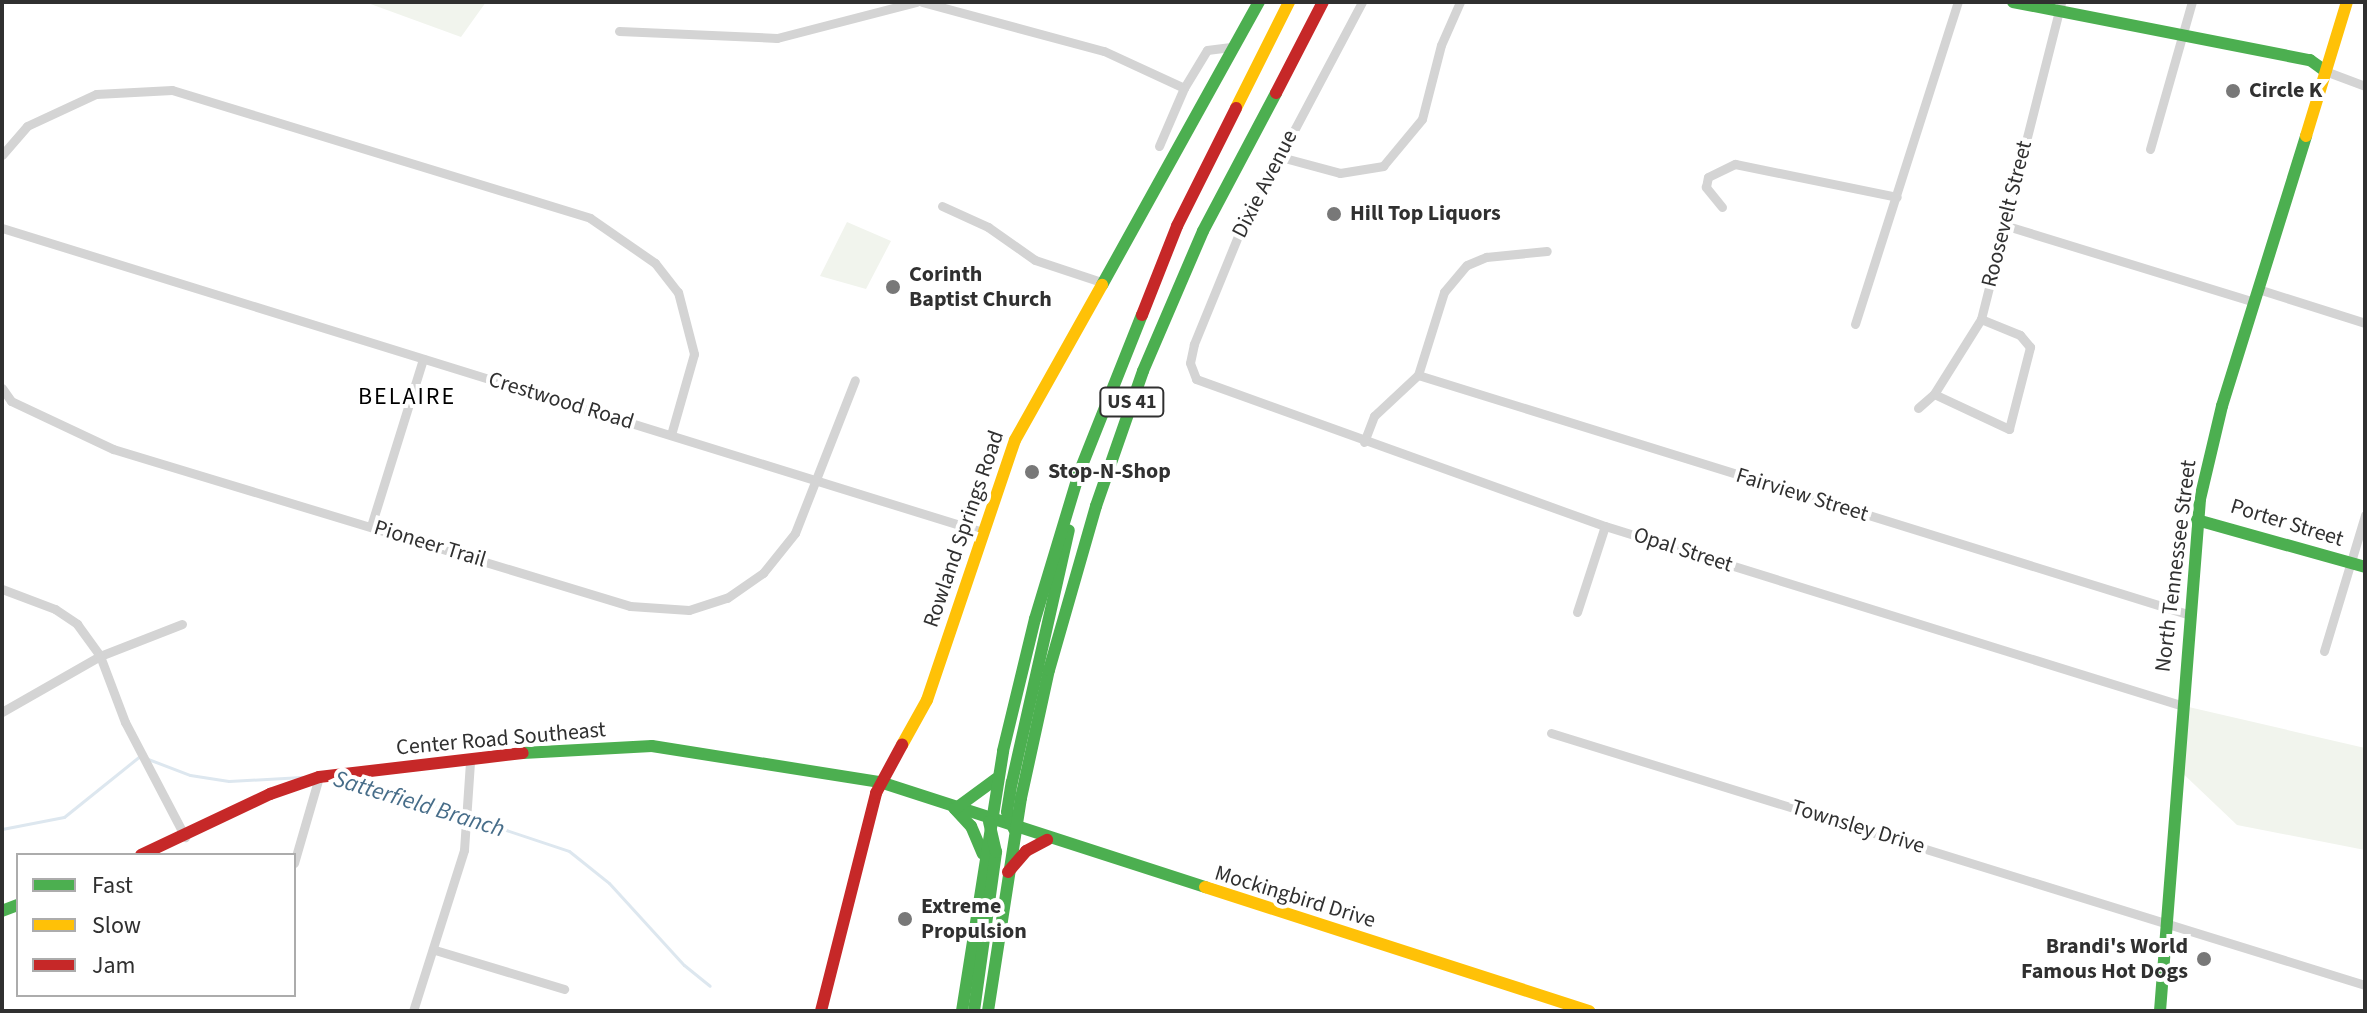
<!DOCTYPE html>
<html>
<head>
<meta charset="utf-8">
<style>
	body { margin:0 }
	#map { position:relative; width:2367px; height:1013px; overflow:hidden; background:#fff; font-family:"Source Sans 3",sans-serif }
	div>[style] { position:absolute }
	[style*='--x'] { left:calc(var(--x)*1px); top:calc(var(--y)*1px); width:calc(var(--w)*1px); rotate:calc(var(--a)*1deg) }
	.green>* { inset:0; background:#f1f4ed }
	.stream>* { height:3px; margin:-1.5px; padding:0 1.5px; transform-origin:1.5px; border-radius:1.5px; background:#dde7ef }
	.street>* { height:9px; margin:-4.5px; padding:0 4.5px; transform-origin:4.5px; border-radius:4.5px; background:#d4d4d4 }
	.fast>* { height:12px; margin:-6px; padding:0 6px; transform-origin:6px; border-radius:6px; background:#4caf50 }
	.slow>* { height:12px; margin:-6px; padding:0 6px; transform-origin:6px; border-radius:6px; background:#ffc107 }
	.jam>* { height:12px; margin:-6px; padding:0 6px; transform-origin:6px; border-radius:6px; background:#c62828 }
	.dots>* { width:22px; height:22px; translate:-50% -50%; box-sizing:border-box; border:4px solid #fff; border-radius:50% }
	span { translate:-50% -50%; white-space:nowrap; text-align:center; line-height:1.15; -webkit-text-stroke:8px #fff; paint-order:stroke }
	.shield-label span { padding:2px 6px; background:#fff; border:2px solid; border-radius:6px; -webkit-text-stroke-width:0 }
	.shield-label { font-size:20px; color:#303030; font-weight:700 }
	.poi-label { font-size:22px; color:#303030; font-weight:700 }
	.left { translate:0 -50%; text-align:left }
	.right { translate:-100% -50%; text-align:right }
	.street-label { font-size:22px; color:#303030 }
	.neighbourhood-label { font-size:24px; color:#000; letter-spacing:2px }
	.water-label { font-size:24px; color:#476d89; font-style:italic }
	.frame { position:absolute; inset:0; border:4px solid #303030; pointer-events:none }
	.legend { position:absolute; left:16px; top:853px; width:280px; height:144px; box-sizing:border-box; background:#fff; border:2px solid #acacac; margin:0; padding:10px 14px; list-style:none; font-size:24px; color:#303030 }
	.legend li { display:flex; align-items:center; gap:16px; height:40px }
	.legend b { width:40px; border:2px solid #acacac }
</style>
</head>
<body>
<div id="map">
	<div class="green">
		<div style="clip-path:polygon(365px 2px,486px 2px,461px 37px)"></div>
		<div style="clip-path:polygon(847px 222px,891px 241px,866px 289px,820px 276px)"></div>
		<div style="clip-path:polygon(2180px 705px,2365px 748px,2365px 850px,2237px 825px,2176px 767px)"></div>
	</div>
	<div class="stream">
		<div style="--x:348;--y:778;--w:121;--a:17.8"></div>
		<div style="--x:470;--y:818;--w:104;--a:18.4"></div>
		<div style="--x:569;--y:851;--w:51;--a:38.7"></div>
		<div style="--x:609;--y:883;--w:111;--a:47.6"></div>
		<div style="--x:684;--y:965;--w:33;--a:39"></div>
		<div style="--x:2;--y:829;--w:63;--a:-11"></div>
		<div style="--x:64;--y:817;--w:97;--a:-38.8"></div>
		<div style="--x:140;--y:756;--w:53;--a:20.8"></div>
		<div style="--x:190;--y:775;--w:39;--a:9"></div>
		<div style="--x:229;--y:781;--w:73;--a:-3.1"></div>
	</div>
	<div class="street">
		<div style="--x:922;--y:2;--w:188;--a:15.1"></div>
		<div style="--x:1104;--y:51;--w:88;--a:24.8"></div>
		<div style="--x:1184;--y:88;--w:44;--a:-58.8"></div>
		<div style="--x:1207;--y:50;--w:26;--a:-7"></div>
		<div style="--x:1362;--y:2;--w:265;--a:117.9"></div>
		<div style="--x:1238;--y:236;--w:117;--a:112.2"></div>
		<div style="--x:1194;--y:344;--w:19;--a:102"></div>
		<div style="--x:1190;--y:363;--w:17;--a:69"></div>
		<div style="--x:1196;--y:379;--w:435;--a:19.8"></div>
		<div style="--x:1605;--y:526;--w:602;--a:17.29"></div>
		<div style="--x:619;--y:31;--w:158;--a:2.5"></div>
		<div style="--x:777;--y:38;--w:144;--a:-14.5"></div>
		<div style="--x:2325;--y:71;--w:43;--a:20.6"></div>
		<div style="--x:1159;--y:146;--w:63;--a:-66.7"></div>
		<div style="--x:2150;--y:149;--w:153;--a:-74.1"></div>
		<div style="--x:2;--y:155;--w:38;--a:-49"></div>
		<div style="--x:27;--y:126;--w:76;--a:-24.9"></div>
		<div style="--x:96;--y:94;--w:76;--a:-3"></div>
		<div style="--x:172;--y:90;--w:437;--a:17"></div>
		<div style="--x:590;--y:218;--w:79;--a:34.7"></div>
		<div style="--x:655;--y:263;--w:37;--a:52"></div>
		<div style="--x:678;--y:292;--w:64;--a:75.5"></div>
		<div style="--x:694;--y:354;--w:84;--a:105.9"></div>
		<div style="--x:1277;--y:156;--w:65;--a:15.1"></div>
		<div style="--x:1340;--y:173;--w:44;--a:-9.2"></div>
		<div style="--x:1383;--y:166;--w:61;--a:-50.3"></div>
		<div style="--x:1422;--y:119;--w:76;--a:-75.6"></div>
		<div style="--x:1441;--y:45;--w:47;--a:-66.2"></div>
		<div style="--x:942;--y:206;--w:51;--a:24.5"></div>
		<div style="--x:988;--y:227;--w:57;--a:35.1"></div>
		<div style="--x:1035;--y:260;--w:73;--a:18.4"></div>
		<div style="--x:1722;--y:207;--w:26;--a:-129"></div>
		<div style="--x:1706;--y:187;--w:10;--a:-79"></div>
		<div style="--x:1708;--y:177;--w:30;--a:-26"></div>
		<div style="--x:1735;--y:164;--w:165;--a:11.5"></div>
		<div style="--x:2004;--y:225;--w:262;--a:17.1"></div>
		<div style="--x:2;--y:228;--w:1026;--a:17.23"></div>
		<div style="--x:2258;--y:289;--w:112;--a:17.6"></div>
		<div style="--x:1855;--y:324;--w:338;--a:-72.3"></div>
		<div style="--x:1418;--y:375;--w:805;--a:17.26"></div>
		<div style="--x:2;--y:388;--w:16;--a:55"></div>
		<div style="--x:11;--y:401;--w:113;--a:25.2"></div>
		<div style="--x:113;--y:449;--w:540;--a:16.89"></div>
		<div style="--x:630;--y:606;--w:59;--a:3.9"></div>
		<div style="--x:689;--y:610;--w:40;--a:-18"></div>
		<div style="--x:727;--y:598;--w:44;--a:-34.8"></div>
		<div style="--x:763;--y:573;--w:51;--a:-51.3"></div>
		<div style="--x:795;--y:533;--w:164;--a:-68.6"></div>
		<div style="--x:1934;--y:394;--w:83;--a:25"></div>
		<div style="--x:2009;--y:429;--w:85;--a:-75.6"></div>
		<div style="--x:2030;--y:347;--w:16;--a:-130"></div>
		<div style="--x:2020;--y:335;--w:42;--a:-157.7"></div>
		<div style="--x:1918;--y:408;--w:21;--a:-41"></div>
		<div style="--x:1934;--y:394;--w:89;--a:-57.9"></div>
		<div style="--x:1981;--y:319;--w:327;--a:-75.8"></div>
		<div style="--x:1364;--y:442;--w:28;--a:-69"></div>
		<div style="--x:1374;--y:416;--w:60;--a:-43"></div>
		<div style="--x:1418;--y:375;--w:87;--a:-72.6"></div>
		<div style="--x:1444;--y:292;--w:35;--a:-50"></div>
		<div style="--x:1467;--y:265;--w:21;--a:-23"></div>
		<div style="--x:1486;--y:257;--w:61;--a:-5.6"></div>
		<div style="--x:371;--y:526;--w:175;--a:-72.7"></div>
		<div style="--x:2;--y:589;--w:57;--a:20.7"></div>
		<div style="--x:55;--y:609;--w:27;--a:34"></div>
		<div style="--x:77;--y:624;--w:39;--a:54"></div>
		<div style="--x:100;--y:656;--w:113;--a:150.3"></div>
		<div style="--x:1577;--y:612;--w:90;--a:-72"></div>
		<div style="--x:182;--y:624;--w:88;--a:158.7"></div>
		<div style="--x:100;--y:656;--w:71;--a:69.3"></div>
		<div style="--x:125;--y:722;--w:130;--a:62.4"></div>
		<div style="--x:2324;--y:651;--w:142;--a:-73.2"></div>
		<div style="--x:1551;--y:733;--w:852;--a:17.2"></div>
		<div style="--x:294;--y:863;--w:90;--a:-73.8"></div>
		<div style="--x:435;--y:950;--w:135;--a:16.8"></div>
		<div style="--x:413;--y:1011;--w:169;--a:-72.4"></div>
		<div style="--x:464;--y:850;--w:89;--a:-86.1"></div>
	</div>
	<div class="fast">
		<div style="--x:2013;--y:2;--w:303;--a:11.1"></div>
		<div style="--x:2310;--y:60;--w:19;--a:36"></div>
		<div style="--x:1102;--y:285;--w:324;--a:-61"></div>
		<div style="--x:2197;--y:520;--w:174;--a:15.6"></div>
		<div style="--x:523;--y:753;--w:129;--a:-3.1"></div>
		<div style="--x:652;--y:746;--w:231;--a:9"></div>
		<div style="--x:880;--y:782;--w:342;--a:17.9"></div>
		<div style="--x:954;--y:808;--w:25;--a:47"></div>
		<div style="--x:971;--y:826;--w:30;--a:67"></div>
		<div style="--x:955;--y:809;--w:51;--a:-36.2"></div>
		<div style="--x:1014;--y:829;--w:18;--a:-112"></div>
		<div style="--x:1007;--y:812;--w:30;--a:-81"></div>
		<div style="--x:1012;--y:782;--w:258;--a:-77.3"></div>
		<div style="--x:2;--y:911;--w:17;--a:-21"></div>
		<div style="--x:962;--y:1011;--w:263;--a:-81"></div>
		<div style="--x:1003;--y:751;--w:136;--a:-76.4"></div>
		<div style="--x:1035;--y:619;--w:152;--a:-73.2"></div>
		<div style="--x:1079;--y:473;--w:170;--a:-68.3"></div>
		<div style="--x:974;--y:1011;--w:161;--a:-82.1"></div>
		<div style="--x:996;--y:852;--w:31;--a:-103"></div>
		<div style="--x:988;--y:1011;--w:216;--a:-81.2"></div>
		<div style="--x:1021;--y:798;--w:131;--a:-77.7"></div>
		<div style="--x:1049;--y:670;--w:171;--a:-74"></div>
		<div style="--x:1096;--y:506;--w:143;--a:-70.8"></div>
		<div style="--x:1143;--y:371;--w:152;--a:-66.8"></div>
		<div style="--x:1203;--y:231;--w:156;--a:-62.1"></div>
		<div style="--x:2160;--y:1011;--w:514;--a:-85.53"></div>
		<div style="--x:2200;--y:499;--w:96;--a:-76.7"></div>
		<div style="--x:2222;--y:406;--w:283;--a:-72.7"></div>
	</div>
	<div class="slow">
		<div style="--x:1236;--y:108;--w:119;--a:-63.4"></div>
		<div style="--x:2306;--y:136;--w:140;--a:-73"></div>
		<div style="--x:902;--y:745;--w:51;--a:-60.9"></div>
		<div style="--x:927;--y:700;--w:274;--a:-71.3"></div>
		<div style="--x:1015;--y:440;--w:178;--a:-60.7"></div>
		<div style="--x:1205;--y:887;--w:404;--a:17.9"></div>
	</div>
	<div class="jam">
		<div style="--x:1276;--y:93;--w:102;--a:-62.7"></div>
		<div style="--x:1142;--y:315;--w:96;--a:-68.5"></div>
		<div style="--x:1177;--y:226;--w:132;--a:-63.4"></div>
		<div style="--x:141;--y:855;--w:143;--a:-25.3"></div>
		<div style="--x:270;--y:794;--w:52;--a:-19.1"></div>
		<div style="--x:319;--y:777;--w:205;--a:-6.7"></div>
		<div style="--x:1008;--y:872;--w:28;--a:-49"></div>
		<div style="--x:1026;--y:851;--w:24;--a:-28"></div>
		<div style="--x:821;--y:1011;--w:225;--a:-75.8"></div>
		<div style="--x:876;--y:793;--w:55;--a:-61.6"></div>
	</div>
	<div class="dots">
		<div style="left:2233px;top:91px;background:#787878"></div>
		<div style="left:1334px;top:214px;background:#787878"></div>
		<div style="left:893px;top:287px;background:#787878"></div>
		<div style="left:1032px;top:472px;background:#787878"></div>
		<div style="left:905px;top:919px;background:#787878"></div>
		<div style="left:2204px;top:959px;background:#787878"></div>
	</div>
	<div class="shield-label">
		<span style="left:1132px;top:402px">US 41</span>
	</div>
	<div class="poi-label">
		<span class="left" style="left:2249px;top:91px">Circle K</span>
		<span class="left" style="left:1350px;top:214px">Hill Top Liquors</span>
		<span class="left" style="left:909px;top:287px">Corinth<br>Baptist Church</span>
		<span class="left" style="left:1048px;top:472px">Stop-N-Shop</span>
		<span class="left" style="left:921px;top:919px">Extreme<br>Propulsion</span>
		<span class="right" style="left:2188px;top:959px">Brandi's World<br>Famous Hot Dogs</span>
	</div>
	<div class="street-label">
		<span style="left:1265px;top:184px;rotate:-63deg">Dixie Avenue</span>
		<span style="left:2007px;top:214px;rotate:-76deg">Roosevelt Street</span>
		<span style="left:561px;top:401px;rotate:17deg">Crestwood Road</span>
		<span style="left:1802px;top:495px;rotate:17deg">Fairview Street</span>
		<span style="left:2287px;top:523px;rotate:17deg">Porter Street</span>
		<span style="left:964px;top:529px;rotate:-71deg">Rowland Springs Road</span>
		<span style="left:430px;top:544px;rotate:17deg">Pioneer Trail</span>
		<span style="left:1683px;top:550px;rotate:18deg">Opal Street</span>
		<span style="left:2176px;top:566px;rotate:-83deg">North Tennessee Street</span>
		<span style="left:501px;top:739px;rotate:-5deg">Center Road Southeast</span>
		<span style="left:1858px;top:827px;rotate:17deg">Townsley Drive</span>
		<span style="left:1295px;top:897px;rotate:17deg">Mockingbird Drive</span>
	</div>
	<div class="neighbourhood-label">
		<span style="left:407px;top:397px">BELAIRE</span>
	</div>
	<div class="water-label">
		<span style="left:419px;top:804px;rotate:17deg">Satterfield Branch</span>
	</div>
	<div class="frame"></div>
	<ul class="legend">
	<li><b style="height:10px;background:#4caf50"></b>Fast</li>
	<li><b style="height:10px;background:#ffc107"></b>Slow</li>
	<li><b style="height:10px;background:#c62828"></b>Jam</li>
	</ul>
</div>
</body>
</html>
